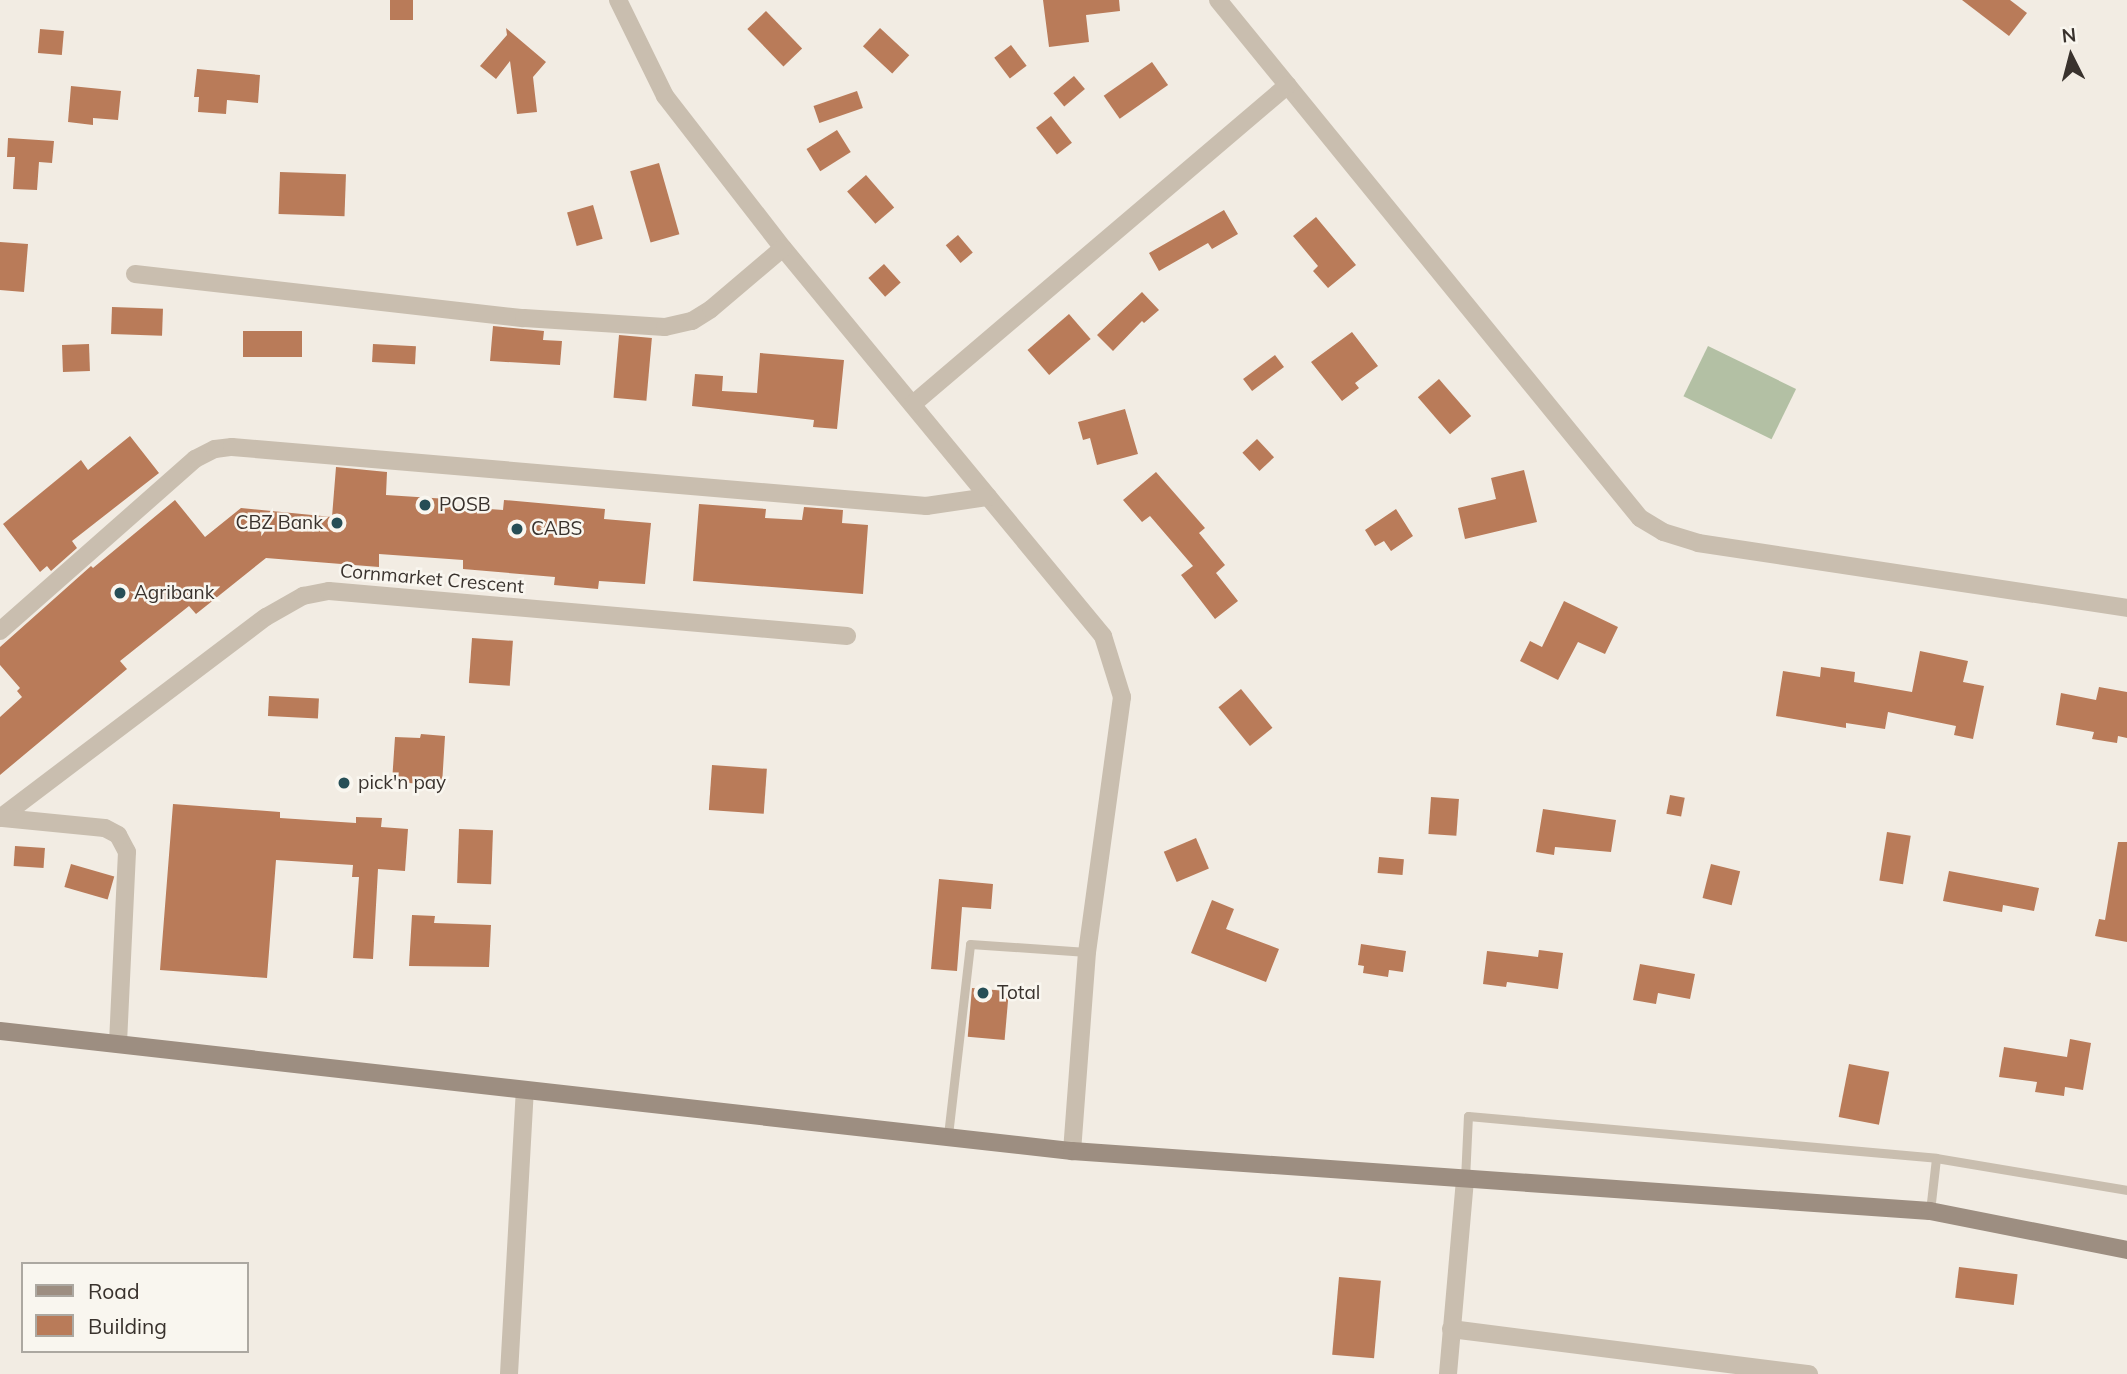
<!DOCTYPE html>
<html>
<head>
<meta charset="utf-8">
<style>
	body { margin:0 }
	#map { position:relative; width:2127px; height:1374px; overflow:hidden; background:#f2ece3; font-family:Mulish,sans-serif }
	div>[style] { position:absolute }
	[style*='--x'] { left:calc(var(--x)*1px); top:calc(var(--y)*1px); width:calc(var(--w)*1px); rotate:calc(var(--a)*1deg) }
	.green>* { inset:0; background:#b3c0a4; transform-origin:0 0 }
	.building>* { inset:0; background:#b97b59; transform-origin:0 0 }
	.lane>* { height:9px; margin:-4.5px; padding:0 4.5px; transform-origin:4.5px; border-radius:4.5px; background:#c9beaf }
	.street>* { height:18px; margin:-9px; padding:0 9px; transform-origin:9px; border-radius:9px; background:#c9beaf }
	.secondary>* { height:18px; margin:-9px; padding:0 9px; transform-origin:9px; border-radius:9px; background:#9d8e81 }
	.dots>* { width:19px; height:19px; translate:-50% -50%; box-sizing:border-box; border:4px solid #f9f6ef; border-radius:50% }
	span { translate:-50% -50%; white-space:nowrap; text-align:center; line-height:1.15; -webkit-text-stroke:5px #f9f6ef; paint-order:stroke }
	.poi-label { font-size:19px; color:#39322d }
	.left { translate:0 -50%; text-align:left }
	.right { translate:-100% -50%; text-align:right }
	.street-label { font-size:19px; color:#39322d }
	.legend { position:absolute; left:21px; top:1262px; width:228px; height:91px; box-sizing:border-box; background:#f9f6ef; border:2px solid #aca8a1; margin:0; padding:9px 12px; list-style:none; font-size:21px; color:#39322d }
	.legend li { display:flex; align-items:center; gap:14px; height:35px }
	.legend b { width:35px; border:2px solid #aca8a1 }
	.north { position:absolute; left:2036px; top:21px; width:70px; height:70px; -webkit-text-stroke:5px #f9f6ef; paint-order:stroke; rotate:354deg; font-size:19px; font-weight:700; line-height:28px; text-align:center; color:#39322d }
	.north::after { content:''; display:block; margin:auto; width:24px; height:32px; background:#39322d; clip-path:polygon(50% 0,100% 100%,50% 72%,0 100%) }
</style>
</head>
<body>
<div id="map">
	<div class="green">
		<div style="left:1708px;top:346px;width:98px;height:56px;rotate:26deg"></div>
	</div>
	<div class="building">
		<div style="left:390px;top:0;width:23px;height:20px"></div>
		<div style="clip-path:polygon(1043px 0,1119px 0,1120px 11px,1086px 15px,1089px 42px,1049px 47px)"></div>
		<div style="clip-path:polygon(1962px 0,2010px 0,2027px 13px,2009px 36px)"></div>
		<div style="left:766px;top:11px;width:52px;height:26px;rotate:46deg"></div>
		<div style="clip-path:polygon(506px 28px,546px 62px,533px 77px,537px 112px,517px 114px,510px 61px,496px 79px,480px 66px,507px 35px)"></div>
		<div style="left:880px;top:28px;width:40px;height:25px;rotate:43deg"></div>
		<div style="left:40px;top:29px;width:24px;height:24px;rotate:5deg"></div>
		<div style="left:1011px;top:45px;width:26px;height:21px;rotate:53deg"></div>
		<div style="left:1152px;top:62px;width:28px;height:59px;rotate:55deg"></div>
		<div style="clip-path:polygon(197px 69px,260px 75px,258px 103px,227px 100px,226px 114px,198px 112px,199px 97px,194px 97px)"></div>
		<div style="left:1074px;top:76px;width:17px;height:27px;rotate:50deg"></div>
		<div style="clip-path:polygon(71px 86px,121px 91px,118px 120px,93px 118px,93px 125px,68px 122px)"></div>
		<div style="left:857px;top:91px;width:18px;height:46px;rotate:71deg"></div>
		<div style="left:1051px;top:116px;width:34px;height:19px;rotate:52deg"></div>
		<div style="left:837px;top:130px;width:26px;height:36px;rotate:58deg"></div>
		<div style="clip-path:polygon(8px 138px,54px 141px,52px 163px,39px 162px,37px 190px,13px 189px,15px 157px,7px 157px)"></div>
		<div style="left:659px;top:163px;width:74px;height:30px;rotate:74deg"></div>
		<div style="left:280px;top:172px;width:66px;height:42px;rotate:2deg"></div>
		<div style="left:866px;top:175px;width:43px;height:25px;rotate:49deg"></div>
		<div style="left:593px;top:205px;width:35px;height:27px;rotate:74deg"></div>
		<div style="clip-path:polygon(1224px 210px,1238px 234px,1212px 249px,1208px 243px,1159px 271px,1149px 253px)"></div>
		<div style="clip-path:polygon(1316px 217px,1356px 265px,1328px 288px,1313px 271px,1318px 266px,1293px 236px)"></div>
		<div style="left:958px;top:235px;width:23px;height:16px;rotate:50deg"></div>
		<div style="clip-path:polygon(0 242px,28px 244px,24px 292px,0 290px)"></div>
		<div style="left:884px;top:264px;width:25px;height:21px;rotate:48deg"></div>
		<div style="clip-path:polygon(1142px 292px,1159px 310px,1144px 323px,1142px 321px,1113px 351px,1097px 335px)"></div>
		<div style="left:112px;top:307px;width:51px;height:27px;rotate:2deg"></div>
		<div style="left:1069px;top:314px;width:33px;height:55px;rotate:49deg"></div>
		<div style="clip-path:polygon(493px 326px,544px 331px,543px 340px,562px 341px,560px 365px,490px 361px)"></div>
		<div style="left:302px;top:331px;width:26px;height:59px;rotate:90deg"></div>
		<div style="clip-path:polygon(1352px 332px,1378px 366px,1355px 383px,1359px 388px,1342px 401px,1311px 362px)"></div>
		<div style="left:619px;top:335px;width:33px;height:63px;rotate:5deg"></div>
		<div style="left:89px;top:344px;width:27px;height:27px;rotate:88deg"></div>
		<div style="left:373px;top:344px;width:43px;height:18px;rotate:3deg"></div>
		<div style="clip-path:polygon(760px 353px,844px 360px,837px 429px,813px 427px,814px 420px,692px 406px,695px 374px,723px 376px,722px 391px,757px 393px)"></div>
		<div style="left:1275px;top:355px;width:15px;height:40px;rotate:53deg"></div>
		<div style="left:1439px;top:379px;width:49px;height:28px;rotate:49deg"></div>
		<div style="clip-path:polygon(1125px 409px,1138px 454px,1097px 465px,1090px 438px,1083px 440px,1078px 422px)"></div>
		<div style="clip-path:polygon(130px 436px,159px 473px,72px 541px,77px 548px,51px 571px,47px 566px,40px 572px,3px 524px,81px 460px,88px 470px)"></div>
		<div style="left:1257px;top:439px;width:25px;height:20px;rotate:47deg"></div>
		<div style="clip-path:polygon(336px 467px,387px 472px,386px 495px,448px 499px,447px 506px,503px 510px,504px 500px,605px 509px,604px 519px,651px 523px,645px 584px,599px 581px,598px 589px,554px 585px,555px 577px,463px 569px,463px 560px,379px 554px,379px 567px,266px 558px,196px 614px,189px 606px,120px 661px,127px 669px,0 775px,0 717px,22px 697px,17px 691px,20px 688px,0 665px,0 647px,91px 566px,93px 568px,175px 500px,205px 537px,241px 508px,332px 517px)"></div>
		<div style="clip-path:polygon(1524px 470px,1537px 522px,1465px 539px,1458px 508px,1496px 499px,1491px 478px)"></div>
		<div style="clip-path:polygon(1156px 472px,1205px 528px,1199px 533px,1225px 565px,1216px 573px,1238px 601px,1215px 619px,1181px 575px,1193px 566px,1150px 516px,1142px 522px,1123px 500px)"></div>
		<div style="clip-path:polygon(699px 504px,766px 509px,765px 518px,802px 520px,804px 507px,843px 510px,842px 523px,868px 525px,863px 594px,693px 581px)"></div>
		<div style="clip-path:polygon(1396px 509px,1413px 536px,1391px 551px,1384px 541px,1375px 546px,1365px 530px)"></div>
		<div style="clip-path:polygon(1564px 601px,1618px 627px,1605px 654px,1578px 642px,1558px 680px,1520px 661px,1530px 641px,1542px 647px)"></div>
		<div style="left:472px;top:638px;width:41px;height:45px;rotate:4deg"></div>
		<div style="clip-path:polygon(1920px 651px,1968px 661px,1963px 682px,1984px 686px,1973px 739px,1954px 735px,1956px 726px,1888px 712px,1885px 729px,1846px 723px,1846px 728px,1776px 716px,1783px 671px,1820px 677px,1821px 667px,1855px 672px,1854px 682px,1912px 692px)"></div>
		<div style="clip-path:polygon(2099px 687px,2127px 692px,2127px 738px,2118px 736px,2117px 743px,2092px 739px,2094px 732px,2056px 725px,2061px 693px,2096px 700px)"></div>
		<div style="left:1241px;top:689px;width:50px;height:29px;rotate:51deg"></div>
		<div style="left:269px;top:696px;width:50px;height:20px;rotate:3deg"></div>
		<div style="clip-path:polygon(421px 734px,445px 736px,442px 785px,392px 782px,395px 737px,420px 738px)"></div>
		<div style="left:712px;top:765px;width:55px;height:45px;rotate:4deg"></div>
		<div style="left:1670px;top:795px;width:15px;height:19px;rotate:11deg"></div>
		<div style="left:1431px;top:797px;width:28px;height:37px;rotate:4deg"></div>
		<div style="clip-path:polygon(173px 804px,280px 812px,280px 818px,356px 823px,356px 817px,382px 818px,381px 827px,408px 829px,405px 871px,378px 869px,373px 959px,353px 958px,359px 877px,352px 877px,353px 865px,276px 860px,267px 978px,160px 970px)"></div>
		<div style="clip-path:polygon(1543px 809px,1616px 820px,1611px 852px,1555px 847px,1554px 855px,1536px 852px)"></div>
		<div style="left:459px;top:829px;width:34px;height:54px;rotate:2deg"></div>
		<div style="left:1887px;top:832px;width:24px;height:49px;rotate:9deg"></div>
		<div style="left:1196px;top:838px;width:33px;height:35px;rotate:67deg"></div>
		<div style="clip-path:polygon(2118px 842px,2127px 842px,2127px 942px,2095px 936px,2099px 919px,2105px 920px)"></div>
		<div style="left:15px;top:846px;width:30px;height:20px;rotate:4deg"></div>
		<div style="left:1379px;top:857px;width:25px;height:16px;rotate:5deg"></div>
		<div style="left:71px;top:864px;width:45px;height:24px;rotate:16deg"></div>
		<div style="left:1711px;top:864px;width:30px;height:35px;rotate:14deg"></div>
		<div style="clip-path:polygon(1949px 871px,2039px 888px,2034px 911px,2003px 905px,2002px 912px,1943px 901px)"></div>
		<div style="clip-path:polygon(939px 879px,993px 884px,991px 909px,962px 907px,957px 971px,931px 969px)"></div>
		<div style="clip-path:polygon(1212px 900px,1234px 909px,1226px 929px,1279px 949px,1266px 982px,1191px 953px)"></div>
		<div style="clip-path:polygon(412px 915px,435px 916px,434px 923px,491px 925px,489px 967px,409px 966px)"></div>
		<div style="clip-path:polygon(1361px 944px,1406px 951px,1403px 972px,1389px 970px,1388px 977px,1363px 973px,1364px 966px,1358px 965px)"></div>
		<div style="clip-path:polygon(1539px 950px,1563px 953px,1558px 989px,1507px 982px,1506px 987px,1483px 984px,1487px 951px,1538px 957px)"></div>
		<div style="clip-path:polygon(1640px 964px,1695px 974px,1690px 999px,1658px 993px,1656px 1004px,1633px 1000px)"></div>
		<div style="left:972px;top:988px;width:37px;height:49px;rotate:5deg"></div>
		<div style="clip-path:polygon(2070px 1039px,2091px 1043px,2083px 1090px,2065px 1087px,2064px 1096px,2035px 1092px,2037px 1082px,1999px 1077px,2004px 1047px,2067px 1057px)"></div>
		<div style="left:1849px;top:1064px;width:41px;height:54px;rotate:11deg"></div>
		<div style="left:1959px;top:1267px;width:59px;height:31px;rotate:7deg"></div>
		<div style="left:1339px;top:1277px;width:42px;height:78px;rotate:5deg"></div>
	</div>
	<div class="lane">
		<div style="--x:948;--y:1135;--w:192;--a:-83.4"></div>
		<div style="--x:970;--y:944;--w:117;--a:3.9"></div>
		<div style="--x:1465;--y:1179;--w:63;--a:-87.3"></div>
		<div style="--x:1468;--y:1116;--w:470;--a:5.1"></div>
		<div style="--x:1930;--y:1211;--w:53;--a:-83.5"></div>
		<div style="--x:1936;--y:1158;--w:194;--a:9.5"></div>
	</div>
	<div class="street">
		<div style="--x:618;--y:0;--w:107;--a:63.9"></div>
		<div style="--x:665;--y:96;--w:192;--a:52.2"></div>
		<div style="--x:783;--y:248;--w:503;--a:50.49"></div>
		<div style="--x:1103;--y:636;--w:64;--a:72.7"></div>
		<div style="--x:1122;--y:697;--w:257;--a:97.8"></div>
		<div style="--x:1087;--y:952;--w:200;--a:94.3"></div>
		<div style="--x:1218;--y:0;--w:668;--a:50.83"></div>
		<div style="--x:1640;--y:518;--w:27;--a:31"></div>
		<div style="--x:1663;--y:532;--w:37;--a:17"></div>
		<div style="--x:1698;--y:543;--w:434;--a:8.6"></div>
		<div style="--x:135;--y:274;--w:391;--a:6.5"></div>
		<div style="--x:524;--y:318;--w:141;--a:3.7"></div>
		<div style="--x:665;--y:327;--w:28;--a:-13"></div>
		<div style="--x:692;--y:321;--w:22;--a:-32"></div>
		<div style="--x:711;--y:309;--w:94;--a:-40.3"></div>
		<div style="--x:913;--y:404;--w:492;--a:-40.4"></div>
		<div style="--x:0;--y:631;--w:260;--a:-41.4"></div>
		<div style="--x:195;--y:459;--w:22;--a:-27"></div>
		<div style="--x:215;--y:449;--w:17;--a:-7"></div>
		<div style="--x:232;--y:447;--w:697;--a:4.86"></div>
		<div style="--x:926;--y:506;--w:63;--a:-8.3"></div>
		<div style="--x:0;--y:818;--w:333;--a:-37.1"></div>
		<div style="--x:266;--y:617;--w:43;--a:-29.6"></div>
		<div style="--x:303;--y:596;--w:26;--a:-11"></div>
		<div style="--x:329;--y:591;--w:520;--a:4.96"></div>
		<div style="--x:3;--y:818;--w:102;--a:5.6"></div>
		<div style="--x:105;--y:828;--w:15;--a:28"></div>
		<div style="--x:118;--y:835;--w:19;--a:62"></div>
		<div style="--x:127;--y:852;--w:192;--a:92.7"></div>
		<div style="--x:1451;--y:1329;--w:361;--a:7.2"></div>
		<div style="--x:509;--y:1374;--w:284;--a:-86.8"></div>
		<div style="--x:1448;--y:1374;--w:196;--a:-85"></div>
	</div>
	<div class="secondary">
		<div style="--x:0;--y:1031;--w:1079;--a:6.39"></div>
		<div style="--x:1072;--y:1151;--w:860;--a:4"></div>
		<div style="--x:1930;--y:1211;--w:201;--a:11.2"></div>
	</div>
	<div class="dots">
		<div style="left:425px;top:505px;background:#264e56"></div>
		<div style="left:337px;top:523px;background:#264e56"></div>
		<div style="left:517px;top:529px;background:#264e56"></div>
		<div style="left:120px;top:593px;background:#264e56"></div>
		<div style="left:344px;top:783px;background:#264e56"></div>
		<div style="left:983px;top:993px;background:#264e56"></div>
	</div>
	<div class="poi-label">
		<span class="left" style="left:439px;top:505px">POSB</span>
		<span class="right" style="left:323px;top:523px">CBZ Bank</span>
		<span class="left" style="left:531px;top:529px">CABS</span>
		<span class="left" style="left:134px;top:593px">Agribank</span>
		<span class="left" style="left:358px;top:783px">pick'n pay</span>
		<span class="left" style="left:997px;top:993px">Total</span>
	</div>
	<div class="street-label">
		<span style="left:432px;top:579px;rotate:5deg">Cornmarket Crescent</span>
	</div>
	<ul class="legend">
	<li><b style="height:9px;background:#9d8e81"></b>Road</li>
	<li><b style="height:19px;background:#b97b59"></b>Building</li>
	</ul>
	<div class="north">N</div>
</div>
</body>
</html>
